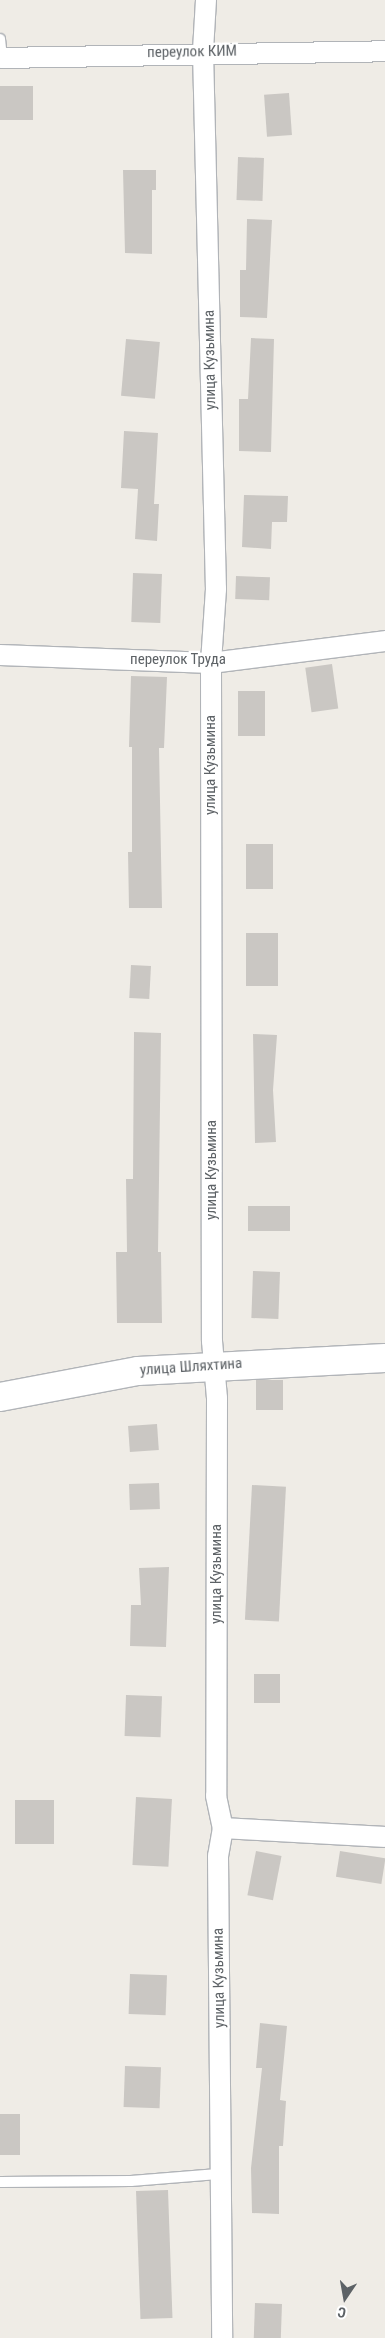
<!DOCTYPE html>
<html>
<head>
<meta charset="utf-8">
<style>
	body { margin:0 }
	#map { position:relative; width:385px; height:2338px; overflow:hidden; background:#efece6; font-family:"Roboto Condensed",sans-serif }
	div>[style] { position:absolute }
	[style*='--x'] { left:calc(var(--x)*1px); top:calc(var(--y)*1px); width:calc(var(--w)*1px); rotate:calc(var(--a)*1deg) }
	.building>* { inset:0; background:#cac7c3; transform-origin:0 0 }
	.roads { filter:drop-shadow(1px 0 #b1b4b8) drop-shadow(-1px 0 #b1b4b8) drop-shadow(0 1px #b1b4b8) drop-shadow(0 -1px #b1b4b8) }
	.service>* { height:10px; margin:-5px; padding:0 5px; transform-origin:5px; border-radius:5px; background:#fff }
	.minor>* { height:20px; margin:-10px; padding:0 10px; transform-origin:10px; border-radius:10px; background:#fff }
	.secondary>* { height:28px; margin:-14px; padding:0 14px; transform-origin:14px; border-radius:14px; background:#fff }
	span { translate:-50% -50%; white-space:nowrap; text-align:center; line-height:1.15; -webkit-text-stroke:4.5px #fff; paint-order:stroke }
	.street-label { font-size:15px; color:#5d6266 }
	.north { position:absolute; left:320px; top:2273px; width:50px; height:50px; -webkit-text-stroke:4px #fff; paint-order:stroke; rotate:192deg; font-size:14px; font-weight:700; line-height:20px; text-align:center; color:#5d6266 }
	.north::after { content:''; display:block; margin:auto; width:18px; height:22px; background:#5d6266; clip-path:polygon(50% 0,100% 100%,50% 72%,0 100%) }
</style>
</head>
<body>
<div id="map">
	<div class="building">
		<div style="left:0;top:86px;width:33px;height:34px"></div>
		<div style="left:289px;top:93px;width:42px;height:25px;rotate:86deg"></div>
		<div style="left:238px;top:157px;width:26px;height:43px;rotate:2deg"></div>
		<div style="clip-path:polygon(123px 170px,156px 170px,156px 190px,152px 190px,152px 254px,125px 253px)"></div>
		<div style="clip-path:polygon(247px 219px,272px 220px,267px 318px,240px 317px,240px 270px,246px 270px)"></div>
		<div style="clip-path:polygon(251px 338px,274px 339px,271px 452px,239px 451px,239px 399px,248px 399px)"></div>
		<div style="left:126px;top:339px;width:34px;height:57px;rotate:5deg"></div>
		<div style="clip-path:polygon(124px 431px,158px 433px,154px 504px,159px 504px,157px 541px,135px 539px,138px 489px,121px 488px)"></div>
		<div style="clip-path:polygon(244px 495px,288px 496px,287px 522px,272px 522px,271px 549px,242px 547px)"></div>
		<div style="left:133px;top:573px;width:29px;height:49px;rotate:2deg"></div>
		<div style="left:236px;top:576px;width:34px;height:23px;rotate:2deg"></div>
		<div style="left:332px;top:664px;width:45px;height:27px;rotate:82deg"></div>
		<div style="clip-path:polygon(131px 676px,167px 677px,164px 748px,159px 748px,162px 908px,129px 908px,128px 852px,132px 852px,132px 747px,129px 747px)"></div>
		<div style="left:238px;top:691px;width:27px;height:45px"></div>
		<div style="left:246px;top:844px;width:27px;height:45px"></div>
		<div style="left:246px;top:933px;width:32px;height:53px"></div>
		<div style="left:131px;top:965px;width:20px;height:33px;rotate:3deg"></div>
		<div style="clip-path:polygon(134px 1032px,161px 1033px,158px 1252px,161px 1252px,162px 1323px,117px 1323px,116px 1252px,127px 1252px,126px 1179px,133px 1179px)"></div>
		<div style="clip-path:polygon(253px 1034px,277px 1035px,273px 1090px,276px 1142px,255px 1143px)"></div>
		<div style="left:290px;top:1206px;width:25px;height:42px;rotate:90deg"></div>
		<div style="left:253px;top:1271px;width:27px;height:47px;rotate:2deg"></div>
		<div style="left:256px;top:1380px;width:27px;height:30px"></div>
		<div style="left:157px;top:1424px;width:26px;height:29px;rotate:86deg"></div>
		<div style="left:159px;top:1483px;width:26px;height:30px;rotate:88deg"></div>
		<div style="left:252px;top:1485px;width:34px;height:135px;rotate:3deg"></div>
		<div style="clip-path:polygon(169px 1567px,166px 1647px,130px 1646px,131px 1605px,141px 1605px,139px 1568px)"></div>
		<div style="left:254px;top:1674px;width:26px;height:29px"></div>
		<div style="left:126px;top:1695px;width:36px;height:41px;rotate:2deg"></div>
		<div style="left:136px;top:1797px;width:36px;height:68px;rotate:3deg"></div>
		<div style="left:15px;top:1800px;width:39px;height:44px"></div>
		<div style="left:256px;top:1851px;width:26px;height:45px;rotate:11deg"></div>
		<div style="left:340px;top:1851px;width:46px;height:26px;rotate:9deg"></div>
		<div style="left:130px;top:1974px;width:37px;height:40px;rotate:2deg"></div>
		<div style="clip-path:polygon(260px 2023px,287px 2026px,280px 2100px,286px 2101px,283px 2146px,279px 2146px,279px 2214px,252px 2213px,251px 2168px,262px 2068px,256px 2068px)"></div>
		<div style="left:125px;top:2066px;width:36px;height:41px;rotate:2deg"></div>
		<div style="left:0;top:2114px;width:20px;height:41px"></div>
		<div style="left:168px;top:2190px;width:128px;height:32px;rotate:88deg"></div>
		<div style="left:255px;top:2303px;width:27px;height:35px;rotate:2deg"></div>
	</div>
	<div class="roads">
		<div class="service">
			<div style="--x:0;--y:39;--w:19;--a:84"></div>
			<div style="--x:0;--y:2182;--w:131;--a:-0.4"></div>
			<div style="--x:131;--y:2181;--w:87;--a:-4.6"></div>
		</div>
		<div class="minor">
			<div style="--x:206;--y:0;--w:51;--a:93.4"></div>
			<div style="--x:203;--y:51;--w:538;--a:88.62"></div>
			<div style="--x:216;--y:589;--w:74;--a:93.9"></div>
			<div style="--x:211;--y:663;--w:678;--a:89.92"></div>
			<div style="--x:212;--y:1341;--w:57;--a:85"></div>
			<div style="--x:217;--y:1398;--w:398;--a:90.1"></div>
			<div style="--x:216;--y:1796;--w:33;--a:78"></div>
			<div style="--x:223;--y:1828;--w:28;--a:100"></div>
			<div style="--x:218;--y:1856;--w:482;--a:89.5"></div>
			<div style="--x:0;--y:58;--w:385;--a:-1"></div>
			<div style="--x:0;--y:655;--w:211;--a:2.2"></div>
			<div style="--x:211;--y:663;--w:175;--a:-7.2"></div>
			<div style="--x:223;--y:1828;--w:162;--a:3.2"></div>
		</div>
		<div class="secondary">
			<div style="--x:0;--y:1397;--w:140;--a:-10.7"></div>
			<div style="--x:138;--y:1371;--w:247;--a:-3"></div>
		</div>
	</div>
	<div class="street-label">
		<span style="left:192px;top:52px;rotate:-1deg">переулок КИМ</span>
		<span style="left:210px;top:360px;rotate:-91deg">улица Кузьмина</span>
		<span style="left:178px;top:660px">переулок Труда</span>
		<span style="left:211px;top:765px;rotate:-90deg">улица Кузьмина</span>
		<span style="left:212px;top:1170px;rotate:-90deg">улица Кузьмина</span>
		<span style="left:191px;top:1367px;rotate:-4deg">улица Шляхтина</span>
		<span style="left:217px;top:1574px;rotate:-90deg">улица Кузьмина</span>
		<span style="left:219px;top:1978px;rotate:-91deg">улица Кузьмина</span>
	</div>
	<div class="north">С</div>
</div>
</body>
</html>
